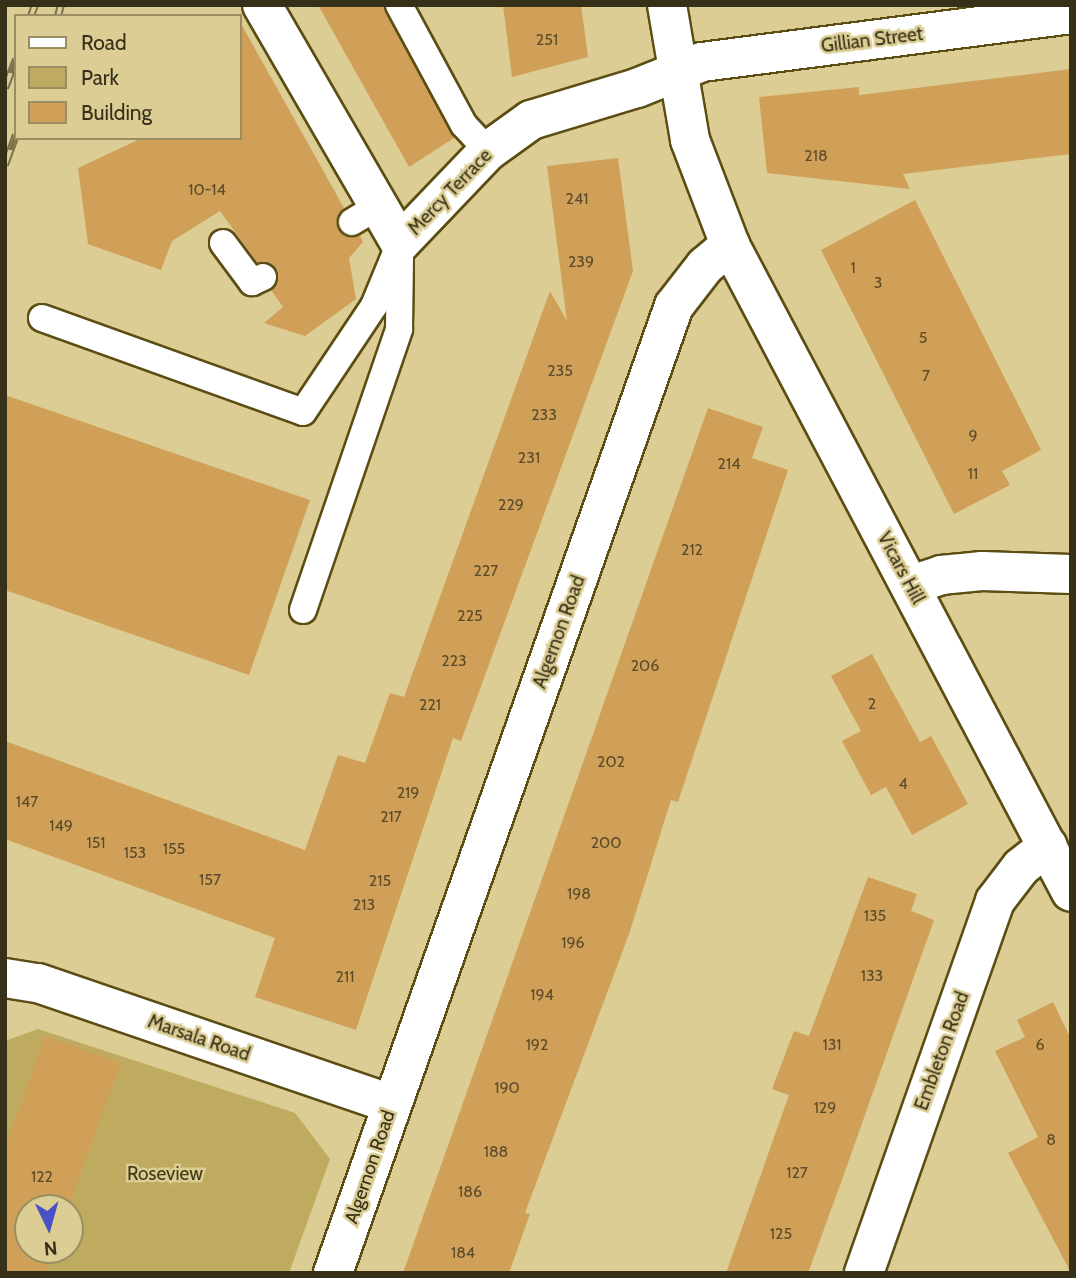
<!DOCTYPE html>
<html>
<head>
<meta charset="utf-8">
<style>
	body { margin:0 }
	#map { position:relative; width:1076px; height:1278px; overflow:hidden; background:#dbcd93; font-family:Cabin,sans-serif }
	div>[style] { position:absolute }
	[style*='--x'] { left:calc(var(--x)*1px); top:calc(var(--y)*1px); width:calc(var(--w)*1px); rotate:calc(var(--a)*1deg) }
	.green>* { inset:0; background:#beab5f }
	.building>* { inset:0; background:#d0a059 }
	.roads { filter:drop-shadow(2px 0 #5b4d13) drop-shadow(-2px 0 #5b4d13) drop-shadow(0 2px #5b4d13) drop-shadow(0 -2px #5b4d13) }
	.service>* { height:26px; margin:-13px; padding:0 13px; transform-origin:13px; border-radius:13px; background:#fff }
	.minor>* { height:38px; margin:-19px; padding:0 19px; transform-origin:19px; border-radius:19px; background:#fff }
	.rail>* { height:8px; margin-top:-4px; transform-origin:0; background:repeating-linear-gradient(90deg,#dbcd93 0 16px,#7a704b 0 32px); box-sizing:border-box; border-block:2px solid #7a704b }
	span { translate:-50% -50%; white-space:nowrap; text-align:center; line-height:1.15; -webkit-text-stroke:5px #dbcd93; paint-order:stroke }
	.number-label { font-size:16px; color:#5c4c29 }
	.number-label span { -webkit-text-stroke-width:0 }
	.street-label { font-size:19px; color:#363019 }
	.park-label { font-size:19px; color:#433a16 }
	.frame { position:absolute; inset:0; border:7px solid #363019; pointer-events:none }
	.legend { position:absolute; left:14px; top:14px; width:228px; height:126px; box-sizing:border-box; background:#dbcd93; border:2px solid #998e62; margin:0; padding:9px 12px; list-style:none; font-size:21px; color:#363019 }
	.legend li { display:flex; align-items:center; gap:14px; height:35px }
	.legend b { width:35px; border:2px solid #998e62 }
	.north { position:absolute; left:14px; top:1194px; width:70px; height:70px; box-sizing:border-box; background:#dbcd93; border:2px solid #998e62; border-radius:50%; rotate:175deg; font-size:19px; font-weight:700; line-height:28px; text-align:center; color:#363019 }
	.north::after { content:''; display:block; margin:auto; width:24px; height:32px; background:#4a50c5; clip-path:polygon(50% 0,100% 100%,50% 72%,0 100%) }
</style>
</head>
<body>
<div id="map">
	<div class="green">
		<div style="clip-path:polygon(evenodd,38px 1029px,295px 1113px,330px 1159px,289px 1273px,5px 1273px,5px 1041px,38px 1029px,28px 1208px,70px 1208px,70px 1250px,28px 1250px,28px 1208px)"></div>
	</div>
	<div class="building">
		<div style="clip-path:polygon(318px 5px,383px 5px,454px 138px,409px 167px)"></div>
		<div style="clip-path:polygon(503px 5px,581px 5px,588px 57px,512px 77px)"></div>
		<div style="clip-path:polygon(240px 22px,344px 208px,338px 215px,338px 229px,345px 236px,360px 236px,363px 242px,349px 258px,356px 299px,305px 336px,264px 323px,283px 307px,271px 290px,278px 271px,272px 264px,257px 262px,220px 211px,172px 241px,161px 270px,88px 244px,78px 168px,142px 138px,240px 138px)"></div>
		<div style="clip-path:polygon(1071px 69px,1071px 154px,903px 174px,910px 189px,767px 173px,759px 97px,859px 87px,859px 95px)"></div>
		<div style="clip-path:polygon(618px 158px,633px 271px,461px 741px,453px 738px,356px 1030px,255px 997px,275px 938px,5px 839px,5px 741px,305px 850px,338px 755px,365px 763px,390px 693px,404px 697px,550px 291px,567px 321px,547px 166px)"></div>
		<div style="clip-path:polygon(915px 200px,1041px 450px,1002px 471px,1010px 485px,954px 514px,821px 250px)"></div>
		<div style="clip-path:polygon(5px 395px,310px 500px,249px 675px,5px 590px)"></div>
		<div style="clip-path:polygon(708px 408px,763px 427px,752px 458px,788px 470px,678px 802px,671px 800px,629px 934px,525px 1213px,530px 1214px,509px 1273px,403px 1273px)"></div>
		<div style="clip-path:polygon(872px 654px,920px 742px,931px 736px,968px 804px,912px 835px,886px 787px,871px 795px,842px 741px,861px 731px,831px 676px)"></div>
		<div style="clip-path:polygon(868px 877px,917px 894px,911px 911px,934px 920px,843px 1177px,808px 1273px,726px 1273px,789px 1095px,772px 1089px,794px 1031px,809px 1036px)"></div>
		<div style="clip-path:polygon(1053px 1002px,1071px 1039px,1071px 1273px,1008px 1153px,1038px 1137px,995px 1051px,1025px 1037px,1017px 1020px)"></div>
		<div style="clip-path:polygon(45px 1036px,121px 1063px,68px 1208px,28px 1208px,28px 1250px,53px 1250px,45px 1273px,5px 1273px,5px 1147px)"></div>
	</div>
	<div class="roads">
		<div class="service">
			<div style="--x:399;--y:5;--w:136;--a:61.6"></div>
			<div style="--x:464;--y:125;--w:35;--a:47"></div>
			<div style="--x:352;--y:222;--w:29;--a:-31"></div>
			<div style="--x:223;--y:243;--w:49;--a:53.4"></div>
			<div style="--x:252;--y:282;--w:12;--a:-24"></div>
			<div style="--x:42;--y:318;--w:277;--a:19.8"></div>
			<div style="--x:303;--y:412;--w:128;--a:-56.2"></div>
			<div style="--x:374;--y:306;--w:68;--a:-67.6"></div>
			<div style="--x:303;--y:610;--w:297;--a:-71.1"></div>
			<div style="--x:399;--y:329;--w:74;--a:-89.2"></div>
		</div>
		<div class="minor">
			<div style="--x:262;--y:5;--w:275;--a:59.9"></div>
			<div style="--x:400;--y:243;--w:127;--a:-46.3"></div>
			<div style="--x:488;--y:151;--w:53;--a:-35.8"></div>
			<div style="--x:531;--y:120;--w:111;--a:-16.8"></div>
			<div style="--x:637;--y:88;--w:70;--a:-21.8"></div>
			<div style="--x:702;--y:62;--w:372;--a:-7.4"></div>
			<div style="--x:667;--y:5;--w:137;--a:80.3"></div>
			<div style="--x:690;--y:140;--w:112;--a:69.1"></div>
			<div style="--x:730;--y:245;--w:731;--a:62.21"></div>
			<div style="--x:911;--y:585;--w:32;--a:-18"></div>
			<div style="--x:941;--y:575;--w:41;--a:-5.6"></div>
			<div style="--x:982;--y:571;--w:89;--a:1.9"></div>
			<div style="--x:5;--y:978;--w:33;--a:9"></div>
			<div style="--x:38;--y:983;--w:374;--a:18.9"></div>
			<div style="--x:333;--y:1273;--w:1025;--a:-70.58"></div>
			<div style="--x:674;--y:306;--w:51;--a:-52.2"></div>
			<div style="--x:705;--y:266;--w:33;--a:-40"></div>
			<div style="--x:864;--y:1273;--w:394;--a:-70.6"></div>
			<div style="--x:995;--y:901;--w:43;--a:-52.6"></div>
			<div style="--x:1021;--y:867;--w:34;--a:-38"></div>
		</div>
	</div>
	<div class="rail">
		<div style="--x:31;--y:16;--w:12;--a:-70"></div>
		<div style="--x:58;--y:16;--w:11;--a:-75"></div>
		<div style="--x:5;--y:88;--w:31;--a:-69"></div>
		<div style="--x:5;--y:165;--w:32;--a:-70"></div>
	</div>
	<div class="number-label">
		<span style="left:547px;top:40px">251</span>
		<span style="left:816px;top:156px">218</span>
		<span style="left:207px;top:190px">10-14</span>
		<span style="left:577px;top:199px">241</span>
		<span style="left:581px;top:262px">239</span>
		<span style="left:853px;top:268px">1</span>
		<span style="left:878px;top:283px">3</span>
		<span style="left:923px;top:338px">5</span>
		<span style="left:560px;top:371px">235</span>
		<span style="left:926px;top:376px">7</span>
		<span style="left:544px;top:415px">233</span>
		<span style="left:973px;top:436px">9</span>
		<span style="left:529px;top:458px">231</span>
		<span style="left:729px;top:464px">214</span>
		<span style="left:973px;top:474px">11</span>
		<span style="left:511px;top:505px">229</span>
		<span style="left:692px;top:550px">212</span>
		<span style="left:486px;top:571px">227</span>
		<span style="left:470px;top:616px">225</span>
		<span style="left:454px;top:661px">223</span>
		<span style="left:645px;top:666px">206</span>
		<span style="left:872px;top:704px">2</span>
		<span style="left:430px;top:705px">221</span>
		<span style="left:611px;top:762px">202</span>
		<span style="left:903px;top:784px">4</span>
		<span style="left:408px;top:793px">219</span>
		<span style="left:27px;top:802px">147</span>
		<span style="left:391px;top:817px">217</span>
		<span style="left:61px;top:826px">149</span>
		<span style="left:96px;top:843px">151</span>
		<span style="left:606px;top:843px">200</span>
		<span style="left:174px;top:849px">155</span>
		<span style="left:135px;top:853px">153</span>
		<span style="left:210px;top:880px">157</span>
		<span style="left:380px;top:881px">215</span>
		<span style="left:579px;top:894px">198</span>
		<span style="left:364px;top:905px">213</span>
		<span style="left:875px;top:916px">135</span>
		<span style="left:573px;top:943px">196</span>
		<span style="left:872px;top:976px">133</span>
		<span style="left:345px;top:977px">211</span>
		<span style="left:542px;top:995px">194</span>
		<span style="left:537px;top:1045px">192</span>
		<span style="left:832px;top:1045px">131</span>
		<span style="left:1040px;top:1045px">6</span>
		<span style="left:507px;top:1088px">190</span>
		<span style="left:825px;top:1108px">129</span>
		<span style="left:1051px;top:1140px">8</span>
		<span style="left:496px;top:1152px">188</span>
		<span style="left:797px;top:1173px">127</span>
		<span style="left:42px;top:1177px">122</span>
		<span style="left:470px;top:1192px">186</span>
		<span style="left:781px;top:1234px">125</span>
		<span style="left:463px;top:1253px">184</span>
	</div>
	<div class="street-label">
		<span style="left:872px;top:40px;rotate:-7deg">Gillian Street</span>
		<span style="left:450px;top:192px;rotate:-46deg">Mercy Terrace</span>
		<span style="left:901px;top:568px;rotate:62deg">Vicars Hill</span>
		<span style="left:559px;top:632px;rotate:-70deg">Algernon Road</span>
		<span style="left:199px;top:1038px;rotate:19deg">Marsala Road</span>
		<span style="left:942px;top:1051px;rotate:-70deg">Embleton Road</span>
		<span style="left:370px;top:1167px;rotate:-71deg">Algernon Road</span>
	</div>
	<div class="park-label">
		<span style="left:165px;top:1174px">Roseview</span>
	</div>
	<div class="frame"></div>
	<ul class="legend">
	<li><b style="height:9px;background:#fff"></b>Road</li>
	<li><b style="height:19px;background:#beab5f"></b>Park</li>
	<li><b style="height:19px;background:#d0a059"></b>Building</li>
	</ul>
	<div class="north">N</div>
</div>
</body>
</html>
